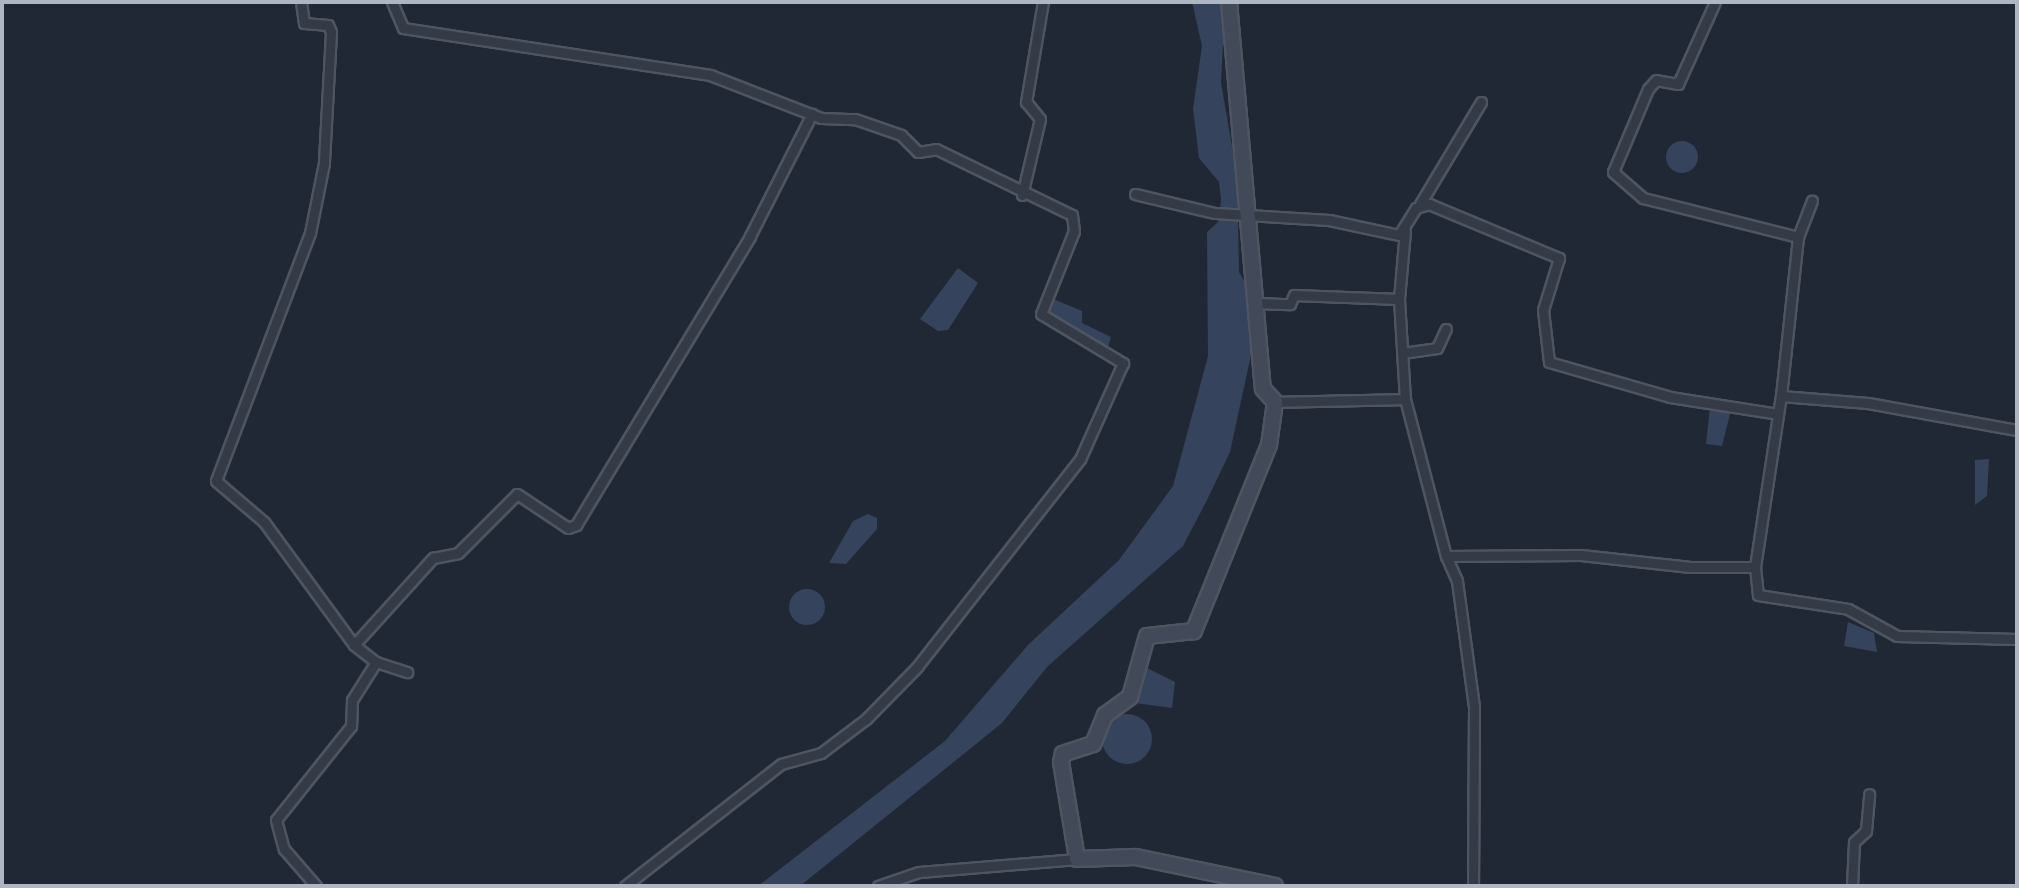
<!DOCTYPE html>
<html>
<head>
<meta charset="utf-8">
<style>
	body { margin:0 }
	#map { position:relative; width:2019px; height:888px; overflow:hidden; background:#212835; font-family:"Open Sans",sans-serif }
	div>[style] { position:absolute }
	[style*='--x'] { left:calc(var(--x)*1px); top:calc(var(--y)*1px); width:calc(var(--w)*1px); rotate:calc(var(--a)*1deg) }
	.water>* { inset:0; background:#35435c }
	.round { border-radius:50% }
	.roads { filter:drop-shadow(2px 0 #4e5561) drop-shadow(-2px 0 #4e5561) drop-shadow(0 2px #4e5561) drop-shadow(0 -2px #4e5561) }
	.street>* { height:9px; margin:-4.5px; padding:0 4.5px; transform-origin:4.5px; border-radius:4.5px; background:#343a46 }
	.secondary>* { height:14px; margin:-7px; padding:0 7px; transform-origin:7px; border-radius:7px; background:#424959 }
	span { translate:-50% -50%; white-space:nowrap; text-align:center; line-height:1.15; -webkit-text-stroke:7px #1a1f2a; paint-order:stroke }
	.frame { position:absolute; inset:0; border:4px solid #aeb5c3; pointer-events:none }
</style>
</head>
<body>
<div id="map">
	<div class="water">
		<div style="clip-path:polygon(1192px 2px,1225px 2px,1221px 83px,1237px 175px,1239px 272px,1250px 291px,1254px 341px,1230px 452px,1206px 502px,1183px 546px,1047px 667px,1002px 723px,800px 886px,758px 886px,945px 741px,1028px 645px,1119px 560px,1173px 486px,1208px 356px,1207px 232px,1219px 221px,1221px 199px,1219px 182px,1199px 158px,1193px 109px,1202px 46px)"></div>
		<div class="round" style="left:1666px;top:141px;width:32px;height:32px"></div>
		<div style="clip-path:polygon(958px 268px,978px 283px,948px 330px,938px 331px,920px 319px)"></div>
		<div style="clip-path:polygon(1051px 298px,1082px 311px,1082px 323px,1111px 337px,1107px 351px,1045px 315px)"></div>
		<div style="clip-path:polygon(1710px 407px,1730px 414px,1722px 446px,1706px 444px)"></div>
		<div style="clip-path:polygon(1989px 459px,1987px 496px,1975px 505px,1975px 460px)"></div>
		<div style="clip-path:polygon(868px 514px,877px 518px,877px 529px,846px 564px,829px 563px,853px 521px)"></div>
		<div class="round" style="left:789px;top:589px;width:36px;height:36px"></div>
		<div style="clip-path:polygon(1848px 622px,1874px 633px,1877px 652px,1844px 646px)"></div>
		<div style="clip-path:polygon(1139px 664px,1175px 682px,1172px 708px,1135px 703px)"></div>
		<div class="round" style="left:1102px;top:714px;width:50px;height:50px"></div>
	</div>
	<div class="roads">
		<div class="street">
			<div style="--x:301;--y:2;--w:21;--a:82"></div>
			<div style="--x:304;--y:23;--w:24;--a:5"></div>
			<div style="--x:328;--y:25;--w:8;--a:67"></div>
			<div style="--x:331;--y:32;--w:131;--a:93.1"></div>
			<div style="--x:324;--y:163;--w:71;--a:101.3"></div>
			<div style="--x:310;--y:233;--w:265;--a:110.8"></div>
			<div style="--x:216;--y:481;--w:63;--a:40.5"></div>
			<div style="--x:264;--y:522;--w:152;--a:53.8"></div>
			<div style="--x:354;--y:645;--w:28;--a:38"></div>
			<div style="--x:376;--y:662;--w:45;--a:122.3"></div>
			<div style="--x:352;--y:700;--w:26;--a:92"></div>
			<div style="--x:351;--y:726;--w:120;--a:128.6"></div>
			<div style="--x:276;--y:820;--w:30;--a:75"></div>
			<div style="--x:284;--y:849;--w:49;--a:49.1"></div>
			<div style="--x:392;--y:2;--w:28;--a:67"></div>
			<div style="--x:403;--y:28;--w:311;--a:8.7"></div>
			<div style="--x:710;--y:75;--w:119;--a:21.2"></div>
			<div style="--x:821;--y:118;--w:34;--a:2"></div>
			<div style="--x:855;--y:119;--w:49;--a:19.2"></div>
			<div style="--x:901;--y:135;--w:24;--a:45"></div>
			<div style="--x:918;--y:152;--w:18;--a:-9"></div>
			<div style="--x:936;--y:149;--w:151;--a:25.9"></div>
			<div style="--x:1072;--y:215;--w:16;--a:83"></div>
			<div style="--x:1074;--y:231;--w:89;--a:111.7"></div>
			<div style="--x:1041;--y:314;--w:96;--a:30.9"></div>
			<div style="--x:1123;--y:363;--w:105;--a:114.1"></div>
			<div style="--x:1080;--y:459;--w:264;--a:128.1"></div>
			<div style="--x:917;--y:667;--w:73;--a:134.4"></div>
			<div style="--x:866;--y:719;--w:56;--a:142.9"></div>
			<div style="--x:821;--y:753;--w:41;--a:164.6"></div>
			<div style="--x:781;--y:764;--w:198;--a:142"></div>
			<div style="--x:1715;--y:2;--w:90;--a:114.3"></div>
			<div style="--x:1678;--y:84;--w:22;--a:-170"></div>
			<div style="--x:1656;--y:80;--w:12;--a:132"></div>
			<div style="--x:1648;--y:89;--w:90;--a:112.9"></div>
			<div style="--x:1613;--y:172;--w:40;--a:41"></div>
			<div style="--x:1643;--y:198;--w:160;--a:14.1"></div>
			<div style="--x:1798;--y:237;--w:160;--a:96.1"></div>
			<div style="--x:1135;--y:194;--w:82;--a:13.4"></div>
			<div style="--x:1215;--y:213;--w:114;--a:3.5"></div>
			<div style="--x:1329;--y:220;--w:72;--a:12.1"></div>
			<div style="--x:1399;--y:235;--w:32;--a:-58"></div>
			<div style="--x:1416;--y:208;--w:14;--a:-17"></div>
			<div style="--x:1429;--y:204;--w:141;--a:22.6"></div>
			<div style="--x:1559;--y:258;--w:54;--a:107.1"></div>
			<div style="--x:1543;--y:310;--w:52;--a:83.4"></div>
			<div style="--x:1549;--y:362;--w:126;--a:16.1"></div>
			<div style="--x:1670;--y:397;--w:109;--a:8.9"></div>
			<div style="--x:1022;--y:195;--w:78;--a:-76.7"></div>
			<div style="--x:1040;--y:119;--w:22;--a:-129"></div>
			<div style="--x:1026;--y:102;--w:101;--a:-80.4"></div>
			<div style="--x:1420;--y:204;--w:119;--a:-59.1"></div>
			<div style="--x:1798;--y:237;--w:39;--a:-69"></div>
			<div style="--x:1399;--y:299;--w:69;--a:-85"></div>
			<div style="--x:1256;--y:303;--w:34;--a:2"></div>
			<div style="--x:1290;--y:304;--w:10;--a:-66"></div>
			<div style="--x:1294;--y:295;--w:105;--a:2.2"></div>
			<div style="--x:1399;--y:299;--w:100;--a:86.6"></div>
			<div style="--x:1402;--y:353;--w:35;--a:-8"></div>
			<div style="--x:1437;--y:348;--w:21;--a:-65"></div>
			<div style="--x:1275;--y:402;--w:130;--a:-1.3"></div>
			<div style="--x:1405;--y:399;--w:162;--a:75.4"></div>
			<div style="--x:1446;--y:556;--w:135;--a:-0.4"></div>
			<div style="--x:1581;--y:555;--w:110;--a:6.3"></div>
			<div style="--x:1690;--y:567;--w:65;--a:0"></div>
			<div style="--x:1755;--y:567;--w:173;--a:-81.4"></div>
			<div style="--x:1781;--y:396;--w:87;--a:4.6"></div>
			<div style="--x:1868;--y:403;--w:151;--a:10.3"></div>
			<div style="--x:1446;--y:556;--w:27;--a:66"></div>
			<div style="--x:1457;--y:581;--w:126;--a:82.3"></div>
			<div style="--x:1474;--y:706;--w:180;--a:90.3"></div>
			<div style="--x:1755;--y:567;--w:28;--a:84"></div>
			<div style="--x:1758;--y:595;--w:91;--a:8.8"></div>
			<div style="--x:1848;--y:609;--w:56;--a:28.9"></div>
			<div style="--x:1897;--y:636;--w:120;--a:1.4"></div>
			<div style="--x:354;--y:645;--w:118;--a:-47.8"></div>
			<div style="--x:433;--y:558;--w:25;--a:-11"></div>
			<div style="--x:458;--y:553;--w:83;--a:-45"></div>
			<div style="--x:517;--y:494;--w:61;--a:33.7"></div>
			<div style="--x:568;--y:528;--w:9;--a:-21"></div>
			<div style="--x:576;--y:525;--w:337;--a:-58.9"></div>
			<div style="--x:750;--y:236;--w:137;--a:-63.1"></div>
			<div style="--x:376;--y:662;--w:33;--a:18"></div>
			<div style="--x:878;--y:886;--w:43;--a:-18.9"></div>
			<div style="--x:919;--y:872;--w:159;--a:-4.7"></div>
			<div style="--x:1852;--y:886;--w:44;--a:-87.4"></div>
			<div style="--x:1854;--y:842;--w:16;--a:-43"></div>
			<div style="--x:1866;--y:831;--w:37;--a:-85"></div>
		</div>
		<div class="secondary">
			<div style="--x:1229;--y:2;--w:388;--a:85"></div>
			<div style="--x:1263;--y:389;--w:18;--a:47"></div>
			<div style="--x:1275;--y:402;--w:43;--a:97.9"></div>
			<div style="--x:1269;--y:445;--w:201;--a:112"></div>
			<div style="--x:1194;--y:631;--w:47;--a:173.9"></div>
			<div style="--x:1147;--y:636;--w:63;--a:105.6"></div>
			<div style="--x:1130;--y:697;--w:31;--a:144"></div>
			<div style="--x:1105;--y:715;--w:31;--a:112"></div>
			<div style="--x:1093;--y:744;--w:32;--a:162"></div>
			<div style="--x:1063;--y:754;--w:8;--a:104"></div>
			<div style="--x:1061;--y:762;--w:98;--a:80.6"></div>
			<div style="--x:1077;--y:859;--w:59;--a:-1.9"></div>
			<div style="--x:1136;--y:857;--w:142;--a:11.8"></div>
		</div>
	</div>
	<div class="frame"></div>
</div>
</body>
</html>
